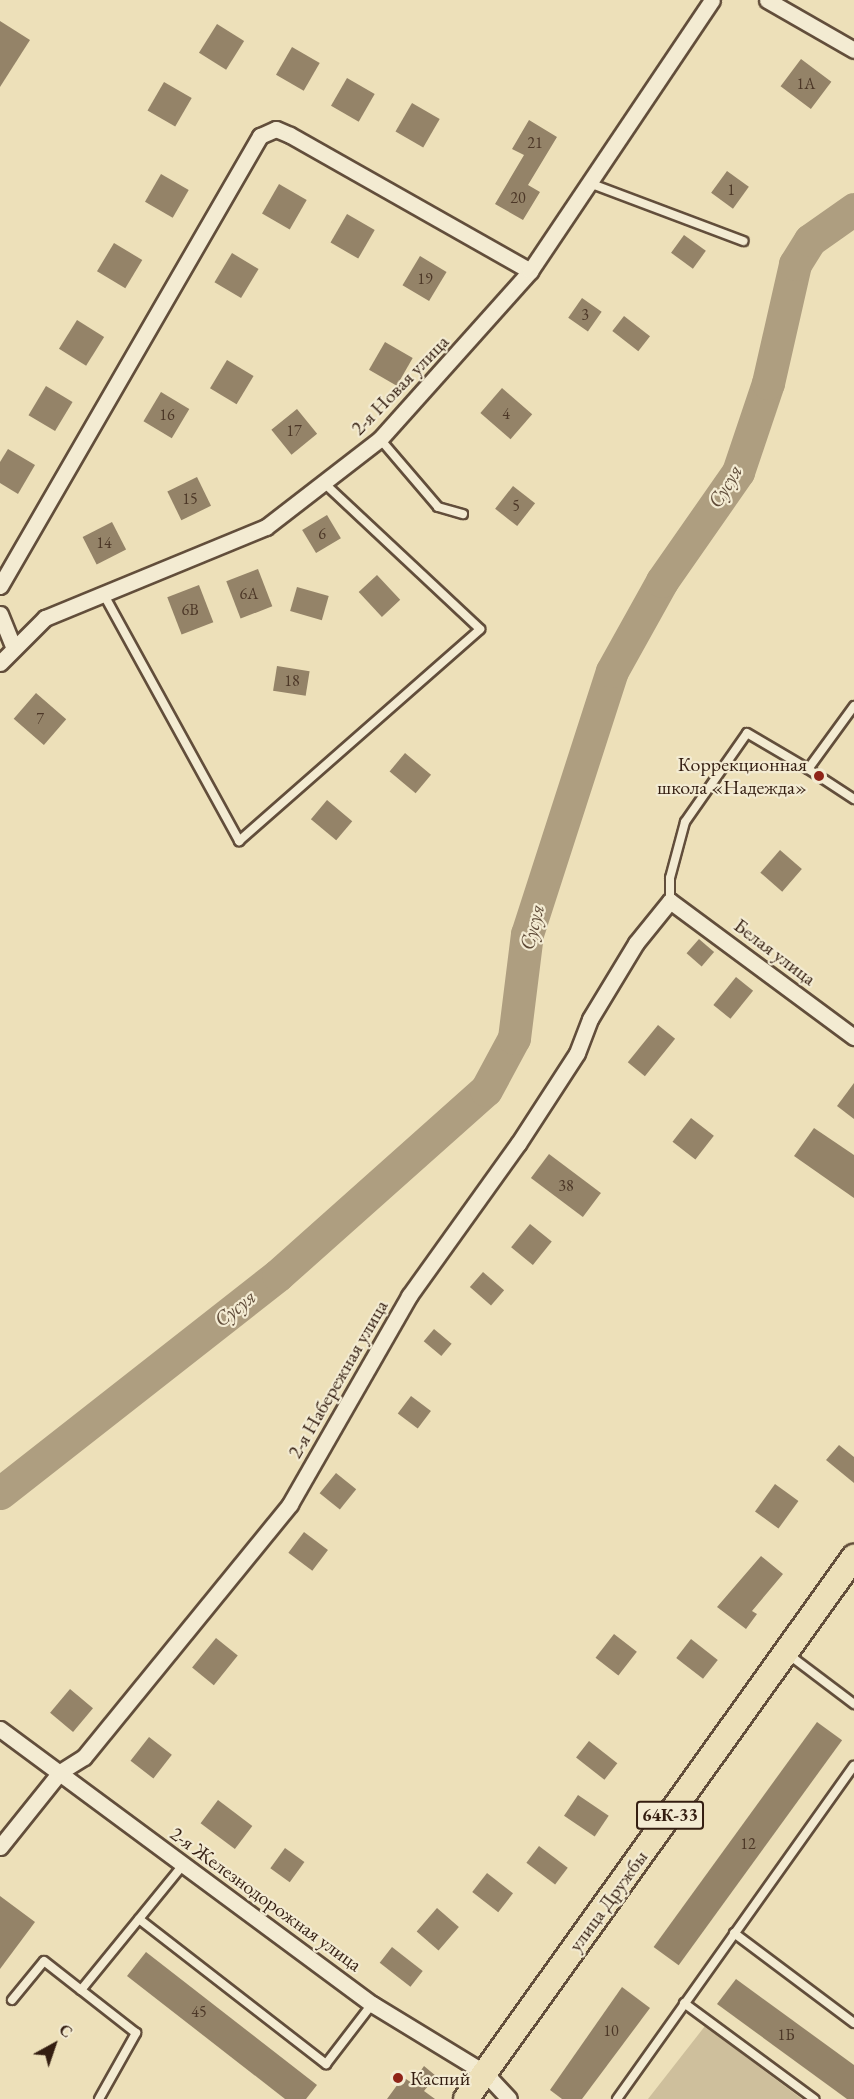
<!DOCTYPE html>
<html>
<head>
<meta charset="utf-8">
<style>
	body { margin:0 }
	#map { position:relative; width:854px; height:2099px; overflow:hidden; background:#ede0b9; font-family:"EB Garamond",serif }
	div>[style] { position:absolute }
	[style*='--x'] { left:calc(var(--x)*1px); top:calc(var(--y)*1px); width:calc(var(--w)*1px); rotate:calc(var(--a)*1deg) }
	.green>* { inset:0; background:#cebf9c }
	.river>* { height:33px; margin:-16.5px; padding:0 16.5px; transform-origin:16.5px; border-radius:16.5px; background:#ae9e80 }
	.building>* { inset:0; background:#948368; transform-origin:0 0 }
	.roads { filter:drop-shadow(2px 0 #624e3b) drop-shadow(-2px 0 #624e3b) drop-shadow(0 2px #624e3b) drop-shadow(0 -2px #624e3b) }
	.lane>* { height:8px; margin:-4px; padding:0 4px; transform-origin:4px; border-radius:4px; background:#f3ebd2 }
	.street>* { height:15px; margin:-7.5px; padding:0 7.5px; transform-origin:7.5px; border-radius:7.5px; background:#f3ebd2 }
	.primary>* { height:24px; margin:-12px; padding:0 12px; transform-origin:12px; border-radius:12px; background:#ede0b9 }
	.dots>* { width:16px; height:16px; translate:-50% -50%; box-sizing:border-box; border:3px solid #f3ebd2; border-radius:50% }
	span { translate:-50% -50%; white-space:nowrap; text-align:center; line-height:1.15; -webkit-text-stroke:4.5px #f3ebd2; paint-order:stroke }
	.number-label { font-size:16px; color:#4c3727 }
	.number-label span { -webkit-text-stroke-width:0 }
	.shield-label span { padding:2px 4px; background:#f3ebd2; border:2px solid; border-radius:4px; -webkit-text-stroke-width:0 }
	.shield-label { font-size:18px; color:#341e11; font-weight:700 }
	.street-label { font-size:20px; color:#341e11 }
	.poi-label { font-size:20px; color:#341e11 }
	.right { translate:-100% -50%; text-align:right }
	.left { translate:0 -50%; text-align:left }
	.water-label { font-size:21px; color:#5f4b38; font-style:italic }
	.north { position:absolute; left:24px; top:2015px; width:60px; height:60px; -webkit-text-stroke:4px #f3ebd2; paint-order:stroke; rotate:40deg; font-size:16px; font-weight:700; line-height:24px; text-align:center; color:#341e11 }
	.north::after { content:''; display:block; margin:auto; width:21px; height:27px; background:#341e11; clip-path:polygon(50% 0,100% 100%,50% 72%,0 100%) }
</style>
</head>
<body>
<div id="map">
	<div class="green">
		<div style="clip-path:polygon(705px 2026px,802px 2099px,648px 2099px)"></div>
	</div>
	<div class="river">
		<div style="--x:0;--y:1493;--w:353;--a:-38.1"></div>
		<div style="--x:278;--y:1275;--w:278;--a:-41.7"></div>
		<div style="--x:486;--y:1090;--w:59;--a:-61.7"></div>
		<div style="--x:514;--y:1038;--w:105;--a:-82.9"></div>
		<div style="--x:527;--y:934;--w:276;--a:-72.1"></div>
		<div style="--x:612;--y:671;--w:103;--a:-60.9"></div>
		<div style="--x:662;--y:581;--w:133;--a:-55.1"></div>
		<div style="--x:738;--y:472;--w:94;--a:-71.4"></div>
		<div style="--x:768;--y:383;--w:122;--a:-77.2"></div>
		<div style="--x:795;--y:264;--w:28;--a:-58"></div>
		<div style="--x:810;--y:240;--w:54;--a:-35.2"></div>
	</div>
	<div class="building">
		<div style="clip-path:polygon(0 21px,30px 40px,0 87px)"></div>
		<div style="left:217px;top:24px;width:32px;height:34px;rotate:32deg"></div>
		<div style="left:292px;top:47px;width:32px;height:32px;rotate:30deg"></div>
		<div style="left:801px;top:59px;width:38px;height:34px;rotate:37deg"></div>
		<div style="left:347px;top:78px;width:32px;height:32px;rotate:30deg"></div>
		<div style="left:164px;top:82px;width:32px;height:33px;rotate:30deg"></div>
		<div style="left:412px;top:103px;width:32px;height:33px;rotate:30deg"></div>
		<div style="clip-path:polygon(529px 120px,557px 137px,528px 185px,540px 192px,523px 220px,495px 204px,524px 155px,512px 149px)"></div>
		<div style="left:727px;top:171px;width:27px;height:27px;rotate:36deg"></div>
		<div style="left:161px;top:174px;width:32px;height:32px;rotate:30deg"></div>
		<div style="left:279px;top:184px;width:32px;height:34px;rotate:30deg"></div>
		<div style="left:347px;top:214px;width:32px;height:33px;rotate:30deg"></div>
		<div style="left:684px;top:235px;width:27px;height:22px;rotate:36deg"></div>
		<div style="left:114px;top:243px;width:33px;height:33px;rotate:31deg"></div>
		<div style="left:232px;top:253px;width:31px;height:34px;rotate:31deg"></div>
		<div style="left:420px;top:256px;width:31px;height:34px;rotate:31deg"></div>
		<div style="left:582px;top:298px;width:24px;height:24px;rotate:35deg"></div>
		<div style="left:624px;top:316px;width:33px;height:19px;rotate:38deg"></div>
		<div style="left:77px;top:320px;width:32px;height:34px;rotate:32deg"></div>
		<div style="left:385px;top:342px;width:32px;height:32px;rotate:30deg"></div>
		<div style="left:227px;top:360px;width:31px;height:33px;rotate:31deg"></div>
		<div style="left:46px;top:386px;width:31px;height:34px;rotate:31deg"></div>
		<div style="left:502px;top:388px;width:40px;height:33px;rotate:41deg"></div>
		<div style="left:161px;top:392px;width:33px;height:34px;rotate:31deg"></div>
		<div style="left:297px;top:409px;width:32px;height:33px;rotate:51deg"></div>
		<div style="clip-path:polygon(8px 449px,35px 465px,18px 494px,0 483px,0 462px)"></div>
		<div style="left:197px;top:477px;width:32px;height:33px;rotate:64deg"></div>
		<div style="left:513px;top:486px;width:28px;height:29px;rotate:38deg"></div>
		<div style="left:327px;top:515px;width:27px;height:29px;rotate:59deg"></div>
		<div style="left:112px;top:522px;width:31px;height:33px;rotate:63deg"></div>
		<div style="left:258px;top:569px;width:40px;height:34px;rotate:69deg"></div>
		<div style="left:377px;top:575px;width:34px;height:25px;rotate:47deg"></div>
		<div style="left:199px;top:585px;width:40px;height:34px;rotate:69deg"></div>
		<div style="left:297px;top:587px;width:33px;height:25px;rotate:16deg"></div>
		<div style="left:277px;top:666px;width:33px;height:25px;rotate:9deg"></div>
		<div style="left:36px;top:693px;width:40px;height:34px;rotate:41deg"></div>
		<div style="left:405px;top:753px;width:34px;height:24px;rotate:40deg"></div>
		<div style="left:327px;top:800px;width:33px;height:25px;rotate:40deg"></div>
		<div style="left:780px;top:850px;width:29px;height:30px;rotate:41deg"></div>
		<div style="left:699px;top:939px;width:20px;height:19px;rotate:41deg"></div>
		<div style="left:736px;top:977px;width:22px;height:36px;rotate:39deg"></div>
		<div style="left:658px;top:1025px;width:22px;height:48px;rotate:39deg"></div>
		<div style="clip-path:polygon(854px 1083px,854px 1119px,837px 1106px)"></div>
		<div style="left:691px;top:1118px;width:29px;height:30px;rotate:38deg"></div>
		<div style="clip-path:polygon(814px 1128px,854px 1155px,854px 1198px,794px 1156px)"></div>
		<div style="left:549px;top:1154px;width:65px;height:30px;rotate:37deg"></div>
		<div style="left:530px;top:1224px;width:28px;height:30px;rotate:39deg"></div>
		<div style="left:483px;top:1272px;width:28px;height:20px;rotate:41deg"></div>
		<div style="left:434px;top:1329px;width:23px;height:16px;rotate:40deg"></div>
		<div style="left:411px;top:1396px;width:25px;height:22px;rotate:37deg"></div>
		<div style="clip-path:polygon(839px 1445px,854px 1457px,854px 1483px,826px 1460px)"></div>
		<div style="left:336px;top:1473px;width:26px;height:26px;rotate:39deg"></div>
		<div style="left:775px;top:1484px;width:29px;height:34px;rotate:36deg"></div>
		<div style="left:304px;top:1532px;width:30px;height:26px;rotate:37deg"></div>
		<div style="clip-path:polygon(761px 1556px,783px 1574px,752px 1611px,757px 1614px,746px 1629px,717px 1607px)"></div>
		<div style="left:614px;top:1634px;width:29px;height:30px;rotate:38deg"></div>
		<div style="left:216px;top:1638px;width:28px;height:38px;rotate:39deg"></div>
		<div style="left:691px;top:1639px;width:34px;height:24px;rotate:38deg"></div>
		<div style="left:70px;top:1689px;width:30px;height:31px;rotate:40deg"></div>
		<div style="left:817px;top:1722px;width:31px;height:278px;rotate:36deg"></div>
		<div style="left:149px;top:1737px;width:29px;height:30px;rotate:38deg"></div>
		<div style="left:589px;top:1741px;width:36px;height:21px;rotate:38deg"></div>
		<div style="left:578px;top:1795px;width:37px;height:25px;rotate:34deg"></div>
		<div style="left:218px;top:1800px;width:43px;height:29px;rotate:37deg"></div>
		<div style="left:539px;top:1846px;width:36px;height:21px;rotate:37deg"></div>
		<div style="left:285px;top:1848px;width:24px;height:25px;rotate:36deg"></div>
		<div style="left:487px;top:1873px;width:33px;height:24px;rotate:38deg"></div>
		<div style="clip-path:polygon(0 1896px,35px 1922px,0 1969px)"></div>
		<div style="left:437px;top:1908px;width:29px;height:31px;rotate:41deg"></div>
		<div style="left:392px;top:1947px;width:39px;height:20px;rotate:38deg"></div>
		<div style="clip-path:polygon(146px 1952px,317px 2085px,306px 2099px,285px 2099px,127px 1976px)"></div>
		<div style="clip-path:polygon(736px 1979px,854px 2065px,854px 2099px,847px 2099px,717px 2004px)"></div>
		<div style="clip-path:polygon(622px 1987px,650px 2008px,582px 2099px,562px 2099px,550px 2090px)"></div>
		<div style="clip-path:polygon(424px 2066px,436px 2076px,424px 2091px,435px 2099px,387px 2099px,403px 2077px,412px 2083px)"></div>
	</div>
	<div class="roads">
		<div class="lane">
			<div style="--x:589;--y:183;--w:165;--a:20.6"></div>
			<div style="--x:380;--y:439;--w:89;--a:49.5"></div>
			<div style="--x:438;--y:507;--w:26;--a:16"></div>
			<div style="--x:104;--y:595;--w:281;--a:61.2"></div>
			<div style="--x:239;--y:841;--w:321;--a:-41.3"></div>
			<div style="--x:480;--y:629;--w:212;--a:-136.9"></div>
			<div style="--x:854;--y:706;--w:78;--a:126.1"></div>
			<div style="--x:808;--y:769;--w:55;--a:33.1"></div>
			<div style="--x:670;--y:901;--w:23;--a:-90"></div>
			<div style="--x:670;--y:878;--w:58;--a:-75"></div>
			<div style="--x:685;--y:822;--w:108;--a:-55.1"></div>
			<div style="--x:747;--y:733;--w:71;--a:30.5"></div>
			<div style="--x:788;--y:1654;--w:83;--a:37.1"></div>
			<div style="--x:139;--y:1919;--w:237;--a:37.8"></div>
			<div style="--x:326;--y:2064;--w:76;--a:-52.5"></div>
			<div style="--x:734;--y:1933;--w:150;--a:36.9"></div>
			<div style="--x:12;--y:2000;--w:50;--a:-50.6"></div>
			<div style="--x:44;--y:1961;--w:47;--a:38.1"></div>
			<div style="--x:684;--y:2003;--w:162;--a:36.4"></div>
			<div style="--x:99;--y:2099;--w:76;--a:-60.7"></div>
			<div style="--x:136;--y:2033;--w:70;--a:-142"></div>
			<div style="--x:81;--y:1990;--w:161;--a:-50.8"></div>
			<div style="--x:617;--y:2099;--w:409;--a:-54.6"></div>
		</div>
		<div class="street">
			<div style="--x:767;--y:0;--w:100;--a:29.9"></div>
			<div style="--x:0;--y:586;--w:520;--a:-59.98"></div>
			<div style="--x:260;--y:136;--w:17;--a:-24"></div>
			<div style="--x:276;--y:129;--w:15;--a:23"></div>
			<div style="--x:290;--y:135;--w:276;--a:29.5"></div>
			<div style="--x:0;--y:614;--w:37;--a:68"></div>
			<div style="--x:0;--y:663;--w:64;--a:-45"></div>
			<div style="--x:45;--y:618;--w:239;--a:-22.4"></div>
			<div style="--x:266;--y:527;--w:144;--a:-37.7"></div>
			<div style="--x:380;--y:439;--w:225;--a:-48.2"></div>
			<div style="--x:530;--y:271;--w:326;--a:-56.1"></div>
			<div style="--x:0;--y:1729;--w:463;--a:36.5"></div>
			<div style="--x:372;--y:2004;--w:132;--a:31.4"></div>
			<div style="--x:485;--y:2073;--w:35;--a:47"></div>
			<div style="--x:0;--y:1847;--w:96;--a:-51.3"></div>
			<div style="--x:60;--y:1772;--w:28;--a:-32"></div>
			<div style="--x:84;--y:1757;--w:326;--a:-50.8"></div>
			<div style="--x:290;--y:1504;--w:240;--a:-60.2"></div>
			<div style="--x:409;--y:1296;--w:187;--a:-54.4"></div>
			<div style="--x:518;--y:1144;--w:108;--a:-57"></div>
			<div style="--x:577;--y:1053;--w:36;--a:-69"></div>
			<div style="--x:590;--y:1019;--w:89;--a:-58.8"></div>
			<div style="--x:636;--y:943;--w:54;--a:-51"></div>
			<div style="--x:670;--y:901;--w:229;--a:36.5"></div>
		</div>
		<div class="primary">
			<div style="--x:466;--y:2099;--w:667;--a:-54.4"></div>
		</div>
	</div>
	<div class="dots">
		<div style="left:819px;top:776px;background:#8f2418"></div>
		<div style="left:398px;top:2078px;background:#8f2418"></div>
	</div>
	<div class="number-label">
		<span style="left:806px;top:84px">1А</span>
		<span style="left:535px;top:143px">21</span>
		<span style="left:731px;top:190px">1</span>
		<span style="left:518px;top:198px">20</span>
		<span style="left:425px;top:279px">19</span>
		<span style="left:585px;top:315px">3</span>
		<span style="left:506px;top:414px">4</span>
		<span style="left:167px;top:415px">16</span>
		<span style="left:294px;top:431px">17</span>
		<span style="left:190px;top:499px">15</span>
		<span style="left:516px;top:506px">5</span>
		<span style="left:322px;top:534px">6</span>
		<span style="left:104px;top:543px">14</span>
		<span style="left:249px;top:594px">6А</span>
		<span style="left:190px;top:610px">6В</span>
		<span style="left:292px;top:681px">18</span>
		<span style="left:40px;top:719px">7</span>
		<span style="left:566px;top:1186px">38</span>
		<span style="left:748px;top:1844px">12</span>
		<span style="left:199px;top:2012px">45</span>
		<span style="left:611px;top:2031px">10</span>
		<span style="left:786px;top:2035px">1Б</span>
	</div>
	<div class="shield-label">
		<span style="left:670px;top:1815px">64К-33</span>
	</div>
	<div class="street-label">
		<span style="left:400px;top:385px;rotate:-46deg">2-я Новая улица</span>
		<span style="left:775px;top:952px;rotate:37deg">Белая улица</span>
		<span style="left:338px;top:1379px;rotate:-60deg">2-я Набережная улица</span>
		<span style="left:266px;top:1899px;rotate:36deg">2-я Железнодорожная улица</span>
		<span style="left:608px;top:1901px;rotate:-54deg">улица Дружбы</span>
	</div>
	<div class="poi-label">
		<span class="right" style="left:807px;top:776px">Коррекционная<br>школа «Надежда»</span>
		<span class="left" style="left:410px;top:2078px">Каспий</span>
	</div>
	<div class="water-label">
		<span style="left:725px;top:486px;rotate:-59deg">Сусуя</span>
		<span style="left:532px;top:927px;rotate:-76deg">Сусуя</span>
		<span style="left:235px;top:1308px;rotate:-38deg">Сусуя</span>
	</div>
	<div class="north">С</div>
</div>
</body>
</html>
